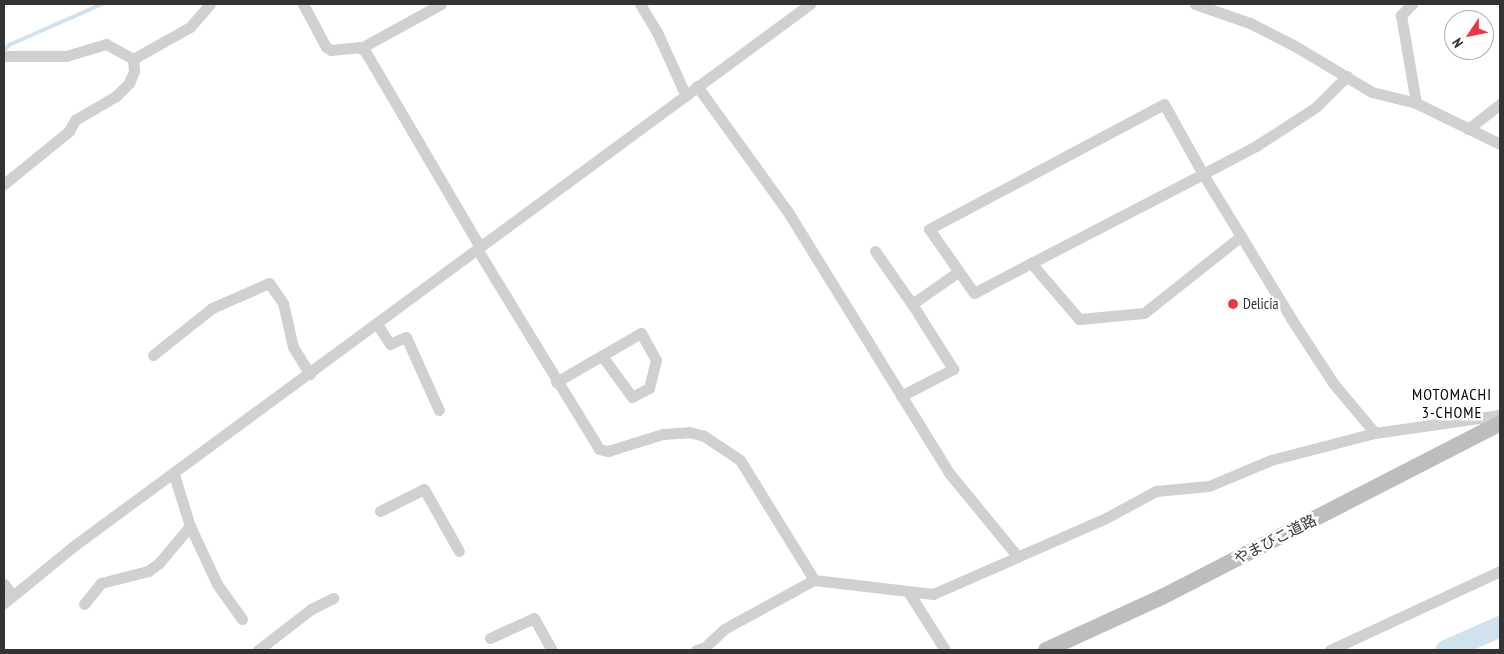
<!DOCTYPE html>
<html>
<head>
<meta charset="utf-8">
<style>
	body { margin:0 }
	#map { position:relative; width:1504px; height:654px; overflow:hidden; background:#fff; font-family:"PT Sans Narrow","Noto Sans JP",sans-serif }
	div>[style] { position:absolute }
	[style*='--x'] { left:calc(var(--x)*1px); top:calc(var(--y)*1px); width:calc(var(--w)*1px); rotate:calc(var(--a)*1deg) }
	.stream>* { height:4px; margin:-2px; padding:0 2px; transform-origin:2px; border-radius:2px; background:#cfe2ee }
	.river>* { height:21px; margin:-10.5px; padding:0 10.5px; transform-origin:10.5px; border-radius:10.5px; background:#cfe2ee }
	.street>* { height:11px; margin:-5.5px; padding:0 5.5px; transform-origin:5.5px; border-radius:5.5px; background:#d0d0d0 }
	.secondary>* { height:16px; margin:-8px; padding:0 8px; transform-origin:8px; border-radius:8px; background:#bdbdbd }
	.dots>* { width:14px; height:14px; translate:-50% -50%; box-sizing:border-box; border:2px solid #fff; border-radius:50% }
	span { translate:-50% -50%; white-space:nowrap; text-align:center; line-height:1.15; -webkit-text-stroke:5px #fff; paint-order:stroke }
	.poi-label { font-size:15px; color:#333 }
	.left { translate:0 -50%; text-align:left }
	.street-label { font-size:15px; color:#333 }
	.neighbourhood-label { font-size:16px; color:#000; letter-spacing:1px }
	.frame { position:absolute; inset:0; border:5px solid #333; pointer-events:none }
	.north { position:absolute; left:1444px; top:10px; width:50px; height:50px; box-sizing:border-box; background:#fff; border:1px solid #adadad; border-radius:50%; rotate:236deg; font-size:14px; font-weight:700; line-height:20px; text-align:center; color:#333 }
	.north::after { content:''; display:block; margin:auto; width:18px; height:22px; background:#e63946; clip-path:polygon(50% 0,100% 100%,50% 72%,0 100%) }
</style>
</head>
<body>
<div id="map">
	<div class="stream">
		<div style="--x:4;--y:51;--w:8;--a:-50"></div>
		<div style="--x:9;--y:45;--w:102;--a:-23.8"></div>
	</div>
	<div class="river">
		<div style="--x:1445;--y:650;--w:60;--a:-23.6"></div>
	</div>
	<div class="street">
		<div style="--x:303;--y:4;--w:49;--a:61.9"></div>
		<div style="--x:326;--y:47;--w:6;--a:31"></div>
		<div style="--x:331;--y:50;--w:27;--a:-6"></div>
		<div style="--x:358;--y:47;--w:8;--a:30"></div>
		<div style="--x:365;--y:51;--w:227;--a:59.6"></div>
		<div style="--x:640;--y:4;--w:33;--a:59"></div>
		<div style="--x:657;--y:32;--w:70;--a:65.6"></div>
		<div style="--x:1195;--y:4;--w:58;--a:19.1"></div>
		<div style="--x:1250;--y:23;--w:51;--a:27.1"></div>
		<div style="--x:1295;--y:46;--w:90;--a:30.9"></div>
		<div style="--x:1372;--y:92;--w:45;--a:14"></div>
		<div style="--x:1416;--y:103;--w:93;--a:26"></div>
		<div style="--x:1412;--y:4;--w:16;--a:135"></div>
		<div style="--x:1401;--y:15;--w:89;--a:80.3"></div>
		<div style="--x:361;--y:48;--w:91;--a:-28.8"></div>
		<div style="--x:4;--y:56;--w:62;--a:0"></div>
		<div style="--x:66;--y:56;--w:42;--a:-16.7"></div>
		<div style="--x:106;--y:44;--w:31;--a:29"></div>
		<div style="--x:133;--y:59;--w:65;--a:-29.3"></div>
		<div style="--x:190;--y:27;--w:30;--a:-49"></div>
		<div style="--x:1347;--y:76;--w:44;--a:135"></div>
		<div style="--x:1316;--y:107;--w:72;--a:147"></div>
		<div style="--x:1256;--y:146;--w:60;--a:152.2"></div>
		<div style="--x:1203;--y:174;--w:194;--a:152.6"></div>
		<div style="--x:1031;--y:263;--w:64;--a:152.2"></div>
		<div style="--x:974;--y:293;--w:78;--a:-125.1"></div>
		<div style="--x:929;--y:229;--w:266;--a:-28"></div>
		<div style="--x:1164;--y:104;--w:80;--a:60.9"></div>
		<div style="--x:1203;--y:174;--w:171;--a:58.6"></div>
		<div style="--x:1292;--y:320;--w:75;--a:56.9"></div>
		<div style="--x:1333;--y:383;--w:65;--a:50"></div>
		<div style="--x:697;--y:86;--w:155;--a:54.2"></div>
		<div style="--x:788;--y:212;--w:308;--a:58.3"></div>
		<div style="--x:950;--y:474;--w:107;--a:50.7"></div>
		<div style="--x:1468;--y:129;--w:41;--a:-38"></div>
		<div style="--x:4;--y:184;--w:84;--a:-39.2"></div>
		<div style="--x:69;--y:131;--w:13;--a:-61"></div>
		<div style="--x:75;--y:120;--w:48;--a:-30.3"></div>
		<div style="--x:116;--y:96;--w:18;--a:-45"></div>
		<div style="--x:129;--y:83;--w:13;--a:-67"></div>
		<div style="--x:134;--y:71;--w:12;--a:-95"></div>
		<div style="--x:477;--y:249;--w:234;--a:58.6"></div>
		<div style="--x:599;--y:449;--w:9;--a:13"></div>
		<div style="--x:608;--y:451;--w:58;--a:-17.2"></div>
		<div style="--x:663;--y:434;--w:26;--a:-4"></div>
		<div style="--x:689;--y:432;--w:16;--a:15"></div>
		<div style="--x:704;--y:436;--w:43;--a:33.7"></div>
		<div style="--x:740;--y:460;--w:141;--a:58.3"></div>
		<div style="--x:875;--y:251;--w:65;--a:55.1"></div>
		<div style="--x:912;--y:304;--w:56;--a:-34.8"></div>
		<div style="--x:1031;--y:263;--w:74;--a:49.4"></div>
		<div style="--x:1079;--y:319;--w:65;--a:-5.3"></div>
		<div style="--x:1144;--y:313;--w:124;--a:-38.4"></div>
		<div style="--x:377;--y:324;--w:24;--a:57"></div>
		<div style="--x:390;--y:344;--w:17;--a:-24"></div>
		<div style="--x:406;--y:337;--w:80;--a:65.7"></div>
		<div style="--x:153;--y:355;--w:75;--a:-38.5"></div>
		<div style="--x:212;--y:308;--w:62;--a:-23.7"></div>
		<div style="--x:269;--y:283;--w:24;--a:55"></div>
		<div style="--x:283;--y:303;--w:45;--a:77.2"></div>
		<div style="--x:293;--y:347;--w:32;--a:58"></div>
		<div style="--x:556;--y:382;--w:98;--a:-30"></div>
		<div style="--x:641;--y:333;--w:31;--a:61"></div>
		<div style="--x:656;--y:360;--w:29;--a:104"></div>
		<div style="--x:649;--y:388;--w:19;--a:152"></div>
		<div style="--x:632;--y:397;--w:51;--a:-126.2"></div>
		<div style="--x:901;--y:396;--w:59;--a:-27.4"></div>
		<div style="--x:953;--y:369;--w:77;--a:-122.2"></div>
		<div style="--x:174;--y:475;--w:53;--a:72.6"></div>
		<div style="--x:190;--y:526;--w:64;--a:65"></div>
		<div style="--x:217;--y:584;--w:43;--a:54.5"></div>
		<div style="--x:380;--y:511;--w:49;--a:-26.6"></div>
		<div style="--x:424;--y:489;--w:71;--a:60.6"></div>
		<div style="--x:4;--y:584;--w:14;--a:54"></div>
		<div style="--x:909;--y:593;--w:67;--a:57.7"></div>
		<div style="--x:4;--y:603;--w:92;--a:-39.2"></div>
		<div style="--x:75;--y:545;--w:913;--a:-36.36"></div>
		<div style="--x:84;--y:604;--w:27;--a:-51"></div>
		<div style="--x:101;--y:583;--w:49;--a:-14.3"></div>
		<div style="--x:148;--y:571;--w:14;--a:-36"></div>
		<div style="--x:159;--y:563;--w:48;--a:-50"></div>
		<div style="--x:490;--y:638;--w:48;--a:-24.4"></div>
		<div style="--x:534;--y:618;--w:37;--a:61"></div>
		<div style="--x:258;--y:650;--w:67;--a:-37.7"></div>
		<div style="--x:311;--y:609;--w:25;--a:-26"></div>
		<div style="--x:696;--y:650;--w:9;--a:-18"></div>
		<div style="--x:705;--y:647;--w:26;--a:-43"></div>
		<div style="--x:724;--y:629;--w:102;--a:-28.6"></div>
		<div style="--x:814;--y:580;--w:120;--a:6.7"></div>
		<div style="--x:933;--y:594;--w:189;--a:-23.7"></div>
		<div style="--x:1106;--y:518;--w:57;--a:-28.4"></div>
		<div style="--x:1156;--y:491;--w:53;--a:-5.4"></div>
		<div style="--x:1209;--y:486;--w:67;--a:-22.8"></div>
		<div style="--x:1271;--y:460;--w:107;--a:-14.6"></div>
		<div style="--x:1375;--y:433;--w:126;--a:-8.2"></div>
		<div style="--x:1330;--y:650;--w:187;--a:-24.9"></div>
	</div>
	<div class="secondary">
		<div style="--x:1046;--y:650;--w:128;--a:-24.6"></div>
		<div style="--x:1162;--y:597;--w:380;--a:-27.2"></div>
	</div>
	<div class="dots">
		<div style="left:1233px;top:304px;background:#e63946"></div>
	</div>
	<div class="poi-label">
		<span class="left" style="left:1243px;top:304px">Delicia</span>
	</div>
	<div class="street-label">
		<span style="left:1275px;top:539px;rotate:-27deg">やまびこ道路</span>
	</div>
	<div class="neighbourhood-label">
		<span style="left:1452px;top:403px">MOTOMACHI<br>3-CHOME</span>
	</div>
	<div class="frame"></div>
	<div class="north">N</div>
</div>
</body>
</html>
